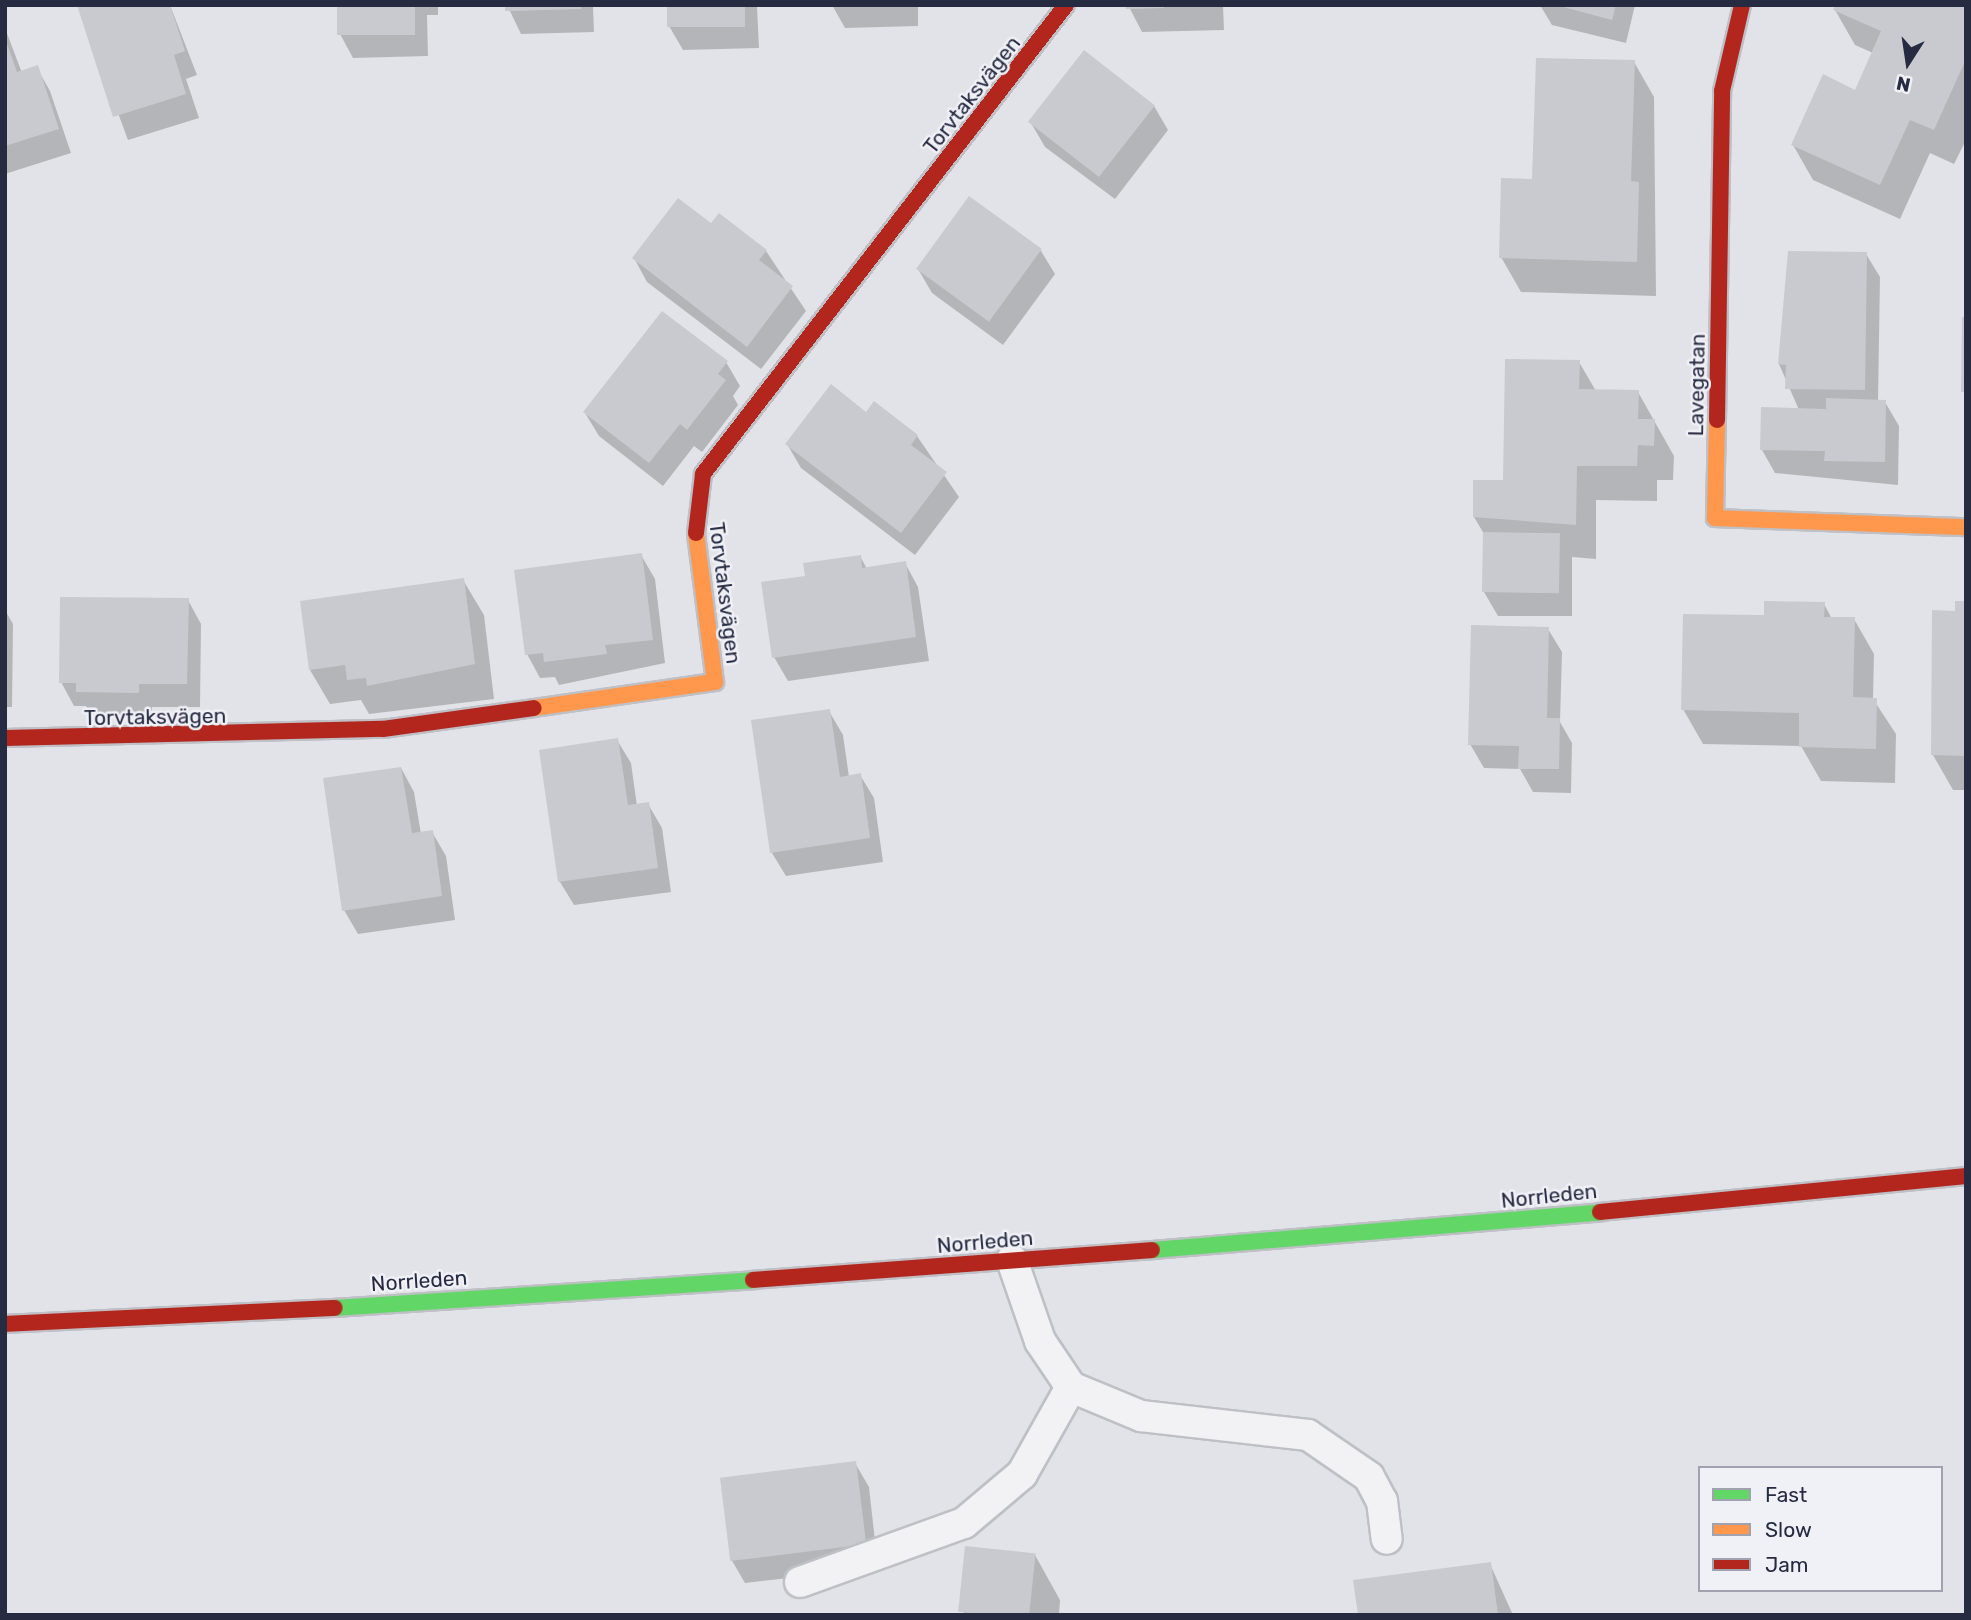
<!DOCTYPE html>
<html>
<head>
<meta charset="utf-8">
<style>
	body { margin:0 }
	#map { position:relative; width:1971px; height:1620px; overflow:hidden; background:#e2e3e8; font-family:Rubik,sans-serif }
	div>[style] { position:absolute }
	[style*='--x'] { left:calc(var(--x)*1px); top:calc(var(--y)*1px); width:calc(var(--w)*1px); rotate:calc(var(--a)*1deg) }
	.shadow>* { inset:0; background:#0003 }
	.building>* { inset:0; background:#c9cad0; transform-origin:0 0 }
	.roads { filter:drop-shadow(2px 0 #bfc0c6) drop-shadow(-2px 0 #bfc0c6) drop-shadow(0 2px #bfc0c6) drop-shadow(0 -2px #bfc0c6) }
	.lane>* { height:30px; margin:-15px; padding:0 15px; transform-origin:15px; border-radius:15px; background:#f2f2f4 }
	.fast>* { height:16px; margin:-8px; padding:0 8px; transform-origin:8px; border-radius:8px; background:#63d668 }
	.slow>* { height:16px; margin:-8px; padding:0 8px; transform-origin:8px; border-radius:8px; background:#ff974d }
	.jam>* { height:16px; margin:-8px; padding:0 8px; transform-origin:8px; border-radius:8px; background:#b3261e }
	span { translate:-50% -50%; white-space:nowrap; text-align:center; line-height:1.15; -webkit-text-stroke:5px #f0f1f7; paint-order:stroke }
	.street-label { font-size:21px; color:#272b42 }
	.frame { position:absolute; inset:0; border:7px solid #272b42; pointer-events:none }
	.legend { position:absolute; left:1698px; top:1466px; width:245px; height:126px; box-sizing:border-box; background:#f0f1f7; border:2px solid #a0a2af; margin:0; padding:9px 12px; list-style:none; font-size:21px; color:#272b42 }
	.legend li { display:flex; align-items:center; gap:14px; height:35px }
	.legend b { width:35px; border:2px solid #a0a2af }
	.north { position:absolute; left:1873px; top:28px; width:70px; height:70px; -webkit-text-stroke:5px #f0f1f7; paint-order:stroke; rotate:192deg; font-size:19px; font-weight:700; line-height:28px; text-align:center; color:#272b42 }
	.north::after { content:''; display:block; margin:auto; width:24px; height:32px; background:#272b42; clip-path:polygon(50% 0,100% 100%,50% 72%,0 100%) }
</style>
</head>
<body>
<div id="map">
	<div class="shadow">
		<div style="clip-path:polygon(78px 5px,170px 5px,197px 75px,186px 79px,199px 118px,128px 140px)"></div>
		<div style="clip-path:polygon(339px 5px,438px 5px,438px 15px,427px 15px,428px 56px,353px 58px,340px 34px)"></div>
		<div style="clip-path:polygon(507px 5px,606px 5px,606px 6px,593px 6px,594px 32px,521px 34px)"></div>
		<div style="clip-path:polygon(669px 5px,768px 5px,768px 6px,757px 6px,759px 48px,683px 50px,669px 26px)"></div>
		<div style="clip-path:polygon(832px 5px,918px 5px,918px 26px,845px 28px)"></div>
		<div style="clip-path:polygon(1128px 5px,1223px 5px,1224px 30px,1142px 32px)"></div>
		<div style="clip-path:polygon(1540px 5px,1635px 5px,1626px 43px,1552px 25px)"></div>
		<div style="clip-path:polygon(1966px 5px,1966px 140px,1954px 164px,1930px 153px,1900px 219px,1813px 180px,1793px 145px,1856px 92px,1873px 53px,1855px 45px,1835px 10px)"></div>
		<div style="clip-path:polygon(5px 28px,22px 73px,37px 68px,50px 91px,71px 153px,5px 174px)"></div>
		<div style="clip-path:polygon(1085px 53px,1154px 106px,1168px 130px,1115px 199px,1045px 147px,1031px 123px)"></div>
		<div style="clip-path:polygon(1634px 62px,1654px 97px,1656px 296px,1521px 292px,1501px 257px,1534px 181px)"></div>
		<div style="clip-path:polygon(969px 198px,1041px 251px,1055px 274px,1003px 345px,932px 293px,918px 269px)"></div>
		<div style="clip-path:polygon(711px 226px,766px 251px,806px 311px,761px 369px,647px 282px,634px 258px)"></div>
		<div style="clip-path:polygon(1866px 254px,1880px 277px,1878px 402px,1885px 402px,1899px 426px,1898px 485px,1775px 473px,1762px 450px,1799px 410px,1779px 364px)"></div>
		<div style="clip-path:polygon(726px 362px,740px 386px,733px 396px,738px 405px,702px 452px,694px 446px,663px 486px,599px 436px,585px 413px)"></div>
		<div style="clip-path:polygon(1579px 362px,1596px 391px,1638px 392px,1674px 456px,1673px 480px,1657px 480px,1657px 501px,1596px 500px,1596px 559px,1572px 557px,1572px 616px,1498px 616px,1484px 592px,1484px 534px,1474px 517px,1505px 482px)"></div>
		<div style="clip-path:polygon(867px 414px,917px 436px,959px 497px,915px 555px,801px 468px,787px 444px)"></div>
		<div style="clip-path:polygon(641px 555px,655px 579px,665px 663px,559px 685px,555px 677px,540px 678px,527px 654px)"></div>
		<div style="clip-path:polygon(860px 556px,867px 569px,905px 563px,918px 587px,929px 661px,788px 681px,774px 657px,807px 577px)"></div>
		<div style="clip-path:polygon(463px 580px,484px 615px,494px 699px,369px 714px,361px 700px,330px 704px,310px 670px)"></div>
		<div style="clip-path:polygon(188px 600px,201px 624px,200px 707px,152px 707px,152px 716px,92px 715px,86px 706px,74px 706px,61px 682px)"></div>
		<div style="clip-path:polygon(1966px 602px,1966px 790px,1953px 790px,1933px 755px,1957px 612px)"></div>
		<div style="clip-path:polygon(1824px 604px,1832px 619px,1854px 619px,1874px 654px,1873px 699px,1896px 734px,1895px 783px,1821px 781px,1801px 746px,1703px 744px,1683px 709px,1766px 617px)"></div>
		<div style="clip-path:polygon(5px 610px,13px 624px,12px 707px,5px 707px)"></div>
		<div style="clip-path:polygon(1548px 629px,1562px 652px,1560px 722px,1572px 743px,1571px 793px,1533px 792px,1520px 769px,1484px 768px,1470px 744px)"></div>
		<div style="clip-path:polygon(829px 711px,843px 735px,849px 777px,860px 775px,874px 798px,883px 862px,786px 876px,772px 853px,753px 721px)"></div>
		<div style="clip-path:polygon(617px 740px,631px 763px,637px 806px,648px 804px,662px 828px,671px 892px,574px 905px,560px 882px)"></div>
		<div style="clip-path:polygon(401px 768px,414px 792px,421px 834px,432px 832px,446px 856px,455px 920px,358px 934px,344px 910px)"></div>
		<div style="clip-path:polygon(855px 1463px,869px 1487px,878px 1568px,745px 1583px,731px 1559px)"></div>
		<div style="clip-path:polygon(1035px 1555px,1060px 1600px,1059px 1615px,961px 1615px)"></div>
		<div style="clip-path:polygon(1490px 1564px,1513px 1615px,1359px 1615px)"></div>
	</div>
	<div class="building">
		<div style="clip-path:polygon(77px 5px,170px 5px,185px 51px,174px 55px,186px 94px,113px 117px)"></div>
		<div style="left:337px;top:5px;width:78px;height:30px"></div>
		<div style="clip-path:polygon(505px 5px,581px 5px,581px 9px,505px 11px)"></div>
		<div style="left:667px;top:5px;width:78px;height:22px"></div>
		<div style="clip-path:polygon(1126px 5px,1164px 5px,1164px 8px,1126px 9px)"></div>
		<div style="clip-path:polygon(1556px 5px,1616px 5px,1612px 20px)"></div>
		<div style="clip-path:polygon(1835px 5px,1966px 5px,1966px 59px,1934px 130px,1910px 120px,1880px 185px,1791px 145px,1823px 74px,1855px 90px,1881px 31px,1833px 10px)"></div>
		<div style="clip-path:polygon(5px 38px,17px 72px,38px 65px,59px 129px,5px 146px)"></div>
		<div style="left:1084px;top:50px;width:90px;height:91px;rotate:38deg"></div>
		<div style="clip-path:polygon(1536px 58px,1635px 60px,1631px 181px,1639px 182px,1637px 262px,1499px 258px,1501px 178px,1532px 179px)"></div>
		<div style="left:969px;top:196px;width:90px;height:90px;rotate:36deg"></div>
		<div style="clip-path:polygon(678px 198px,711px 223px,719px 213px,767px 250px,759px 260px,793px 286px,747px 347px,632px 258px)"></div>
		<div style="clip-path:polygon(1788px 251px,1867px 252px,1865px 390px,1785px 389px,1786px 365px,1778px 364px)"></div>
		<div style="clip-path:polygon(662px 311px,728px 361px,718px 374px,726px 380px,687px 430px,680px 424px,649px 463px,583px 412px)"></div>
		<div style="clip-path:polygon(1962px 317px,1966px 317px,1966px 392px,1961px 392px)"></div>
		<div style="clip-path:polygon(1505px 359px,1580px 360px,1579px 389px,1639px 390px,1638px 419px,1655px 419px,1654px 446px,1638px 445px,1637px 466px,1577px 466px,1576px 525px,1473px 517px,1473px 480px,1503px 480px)"></div>
		<div style="clip-path:polygon(831px 384px,866px 412px,874px 401px,918px 435px,911px 445px,947px 472px,901px 533px,785px 444px)"></div>
		<div style="clip-path:polygon(1826px 398px,1886px 400px,1885px 462px,1824px 461px,1825px 451px,1760px 450px,1761px 407px,1826px 409px)"></div>
		<div style="left:1483px;top:532px;width:77px;height:60px;rotate:1deg"></div>
		<div style="clip-path:polygon(642px 553px,653px 640px,605px 645px,607px 654px,544px 662px,543px 653px,525px 655px,514px 570px)"></div>
		<div style="clip-path:polygon(861px 555px,862px 568px,906px 561px,916px 637px,772px 658px,761px 582px,805px 576px,803px 563px)"></div>
		<div style="clip-path:polygon(464px 578px,475px 664px,367px 686px,366px 678px,347px 680px,345px 665px,309px 670px,300px 601px)"></div>
		<div style="clip-path:polygon(60px 597px,189px 598px,187px 684px,139px 684px,139px 693px,76px 692px,76px 683px,59px 683px)"></div>
		<div style="clip-path:polygon(1764px 601px,1825px 602px,1824px 617px,1855px 617px,1853px 697px,1877px 698px,1876px 749px,1799px 747px,1799px 713px,1681px 710px,1683px 614px,1764px 615px)"></div>
		<div style="clip-path:polygon(1955px 601px,1966px 601px,1966px 756px,1931px 755px,1932px 610px,1955px 611px)"></div>
		<div style="clip-path:polygon(1471px 625px,1549px 627px,1547px 718px,1560px 718px,1559px 769px,1518px 769px,1519px 746px,1468px 745px)"></div>
		<div style="clip-path:polygon(830px 709px,840px 777px,861px 773px,870px 838px,770px 853px,751px 720px)"></div>
		<div style="clip-path:polygon(618px 738px,628px 805px,649px 802px,658px 868px,558px 882px,539px 750px)"></div>
		<div style="clip-path:polygon(401px 767px,412px 833px,433px 830px,442px 896px,342px 911px,323px 778px)"></div>
		<div style="left:856px;top:1461px;width:84px;height:137px;rotate:83deg"></div>
		<div style="left:965px;top:1546px;width:71px;height:66px;rotate:6deg"></div>
		<div style="clip-path:polygon(1491px 1562px,1498px 1615px,1358px 1615px,1353px 1580px)"></div>
	</div>
	<div class="roads">
		<div class="lane">
			<div style="--x:1012;--y:1260;--w:86;--a:70.9"></div>
			<div style="--x:1040;--y:1341;--w:55;--a:56"></div>
			<div style="--x:1071;--y:1387;--w:76;--a:22.5"></div>
			<div style="--x:1141;--y:1416;--w:168;--a:6.5"></div>
			<div style="--x:1308;--y:1435;--w:74;--a:34.5"></div>
			<div style="--x:1369;--y:1477;--w:27;--a:62"></div>
			<div style="--x:1382;--y:1501;--w:38;--a:83"></div>
			<div style="--x:800;--y:1582;--w:174;--a:-19.8"></div>
			<div style="--x:964;--y:1523;--w:76;--a:-40.2"></div>
			<div style="--x:1022;--y:1474;--w:100;--a:-60.6"></div>
		</div>
		<div class="fast">
			<div style="--x:1152;--y:1250;--w:450;--a:-4.8"></div>
			<div style="--x:335;--y:1308;--w:419;--a:-3.8"></div>
		</div>
		<div class="slow">
			<div style="--x:1717;--y:420;--w:98;--a:91.2"></div>
			<div style="--x:1715;--y:518;--w:251;--a:2.1"></div>
			<div style="--x:534;--y:708;--w:183;--a:-8.2"></div>
			<div style="--x:715;--y:682;--w:150;--a:-97.3"></div>
		</div>
		<div class="jam">
			<div style="--x:1717;--y:420;--w:329;--a:-89.1"></div>
			<div style="--x:1722;--y:91;--w:88;--a:-76.9"></div>
			<div style="--x:696;--y:533;--w:59;--a:-83.2"></div>
			<div style="--x:703;--y:474;--w:593;--a:-52.26"></div>
			<div style="--x:5;--y:738;--w:378;--a:-1.4"></div>
			<div style="--x:383;--y:729;--w:152;--a:-7.9"></div>
			<div style="--x:1600;--y:1212;--w:368;--a:-5.6"></div>
			<div style="--x:753;--y:1280;--w:400;--a:-4.3"></div>
			<div style="--x:5;--y:1324;--w:330;--a:-2.8"></div>
		</div>
	</div>
	<div class="street-label">
		<span style="left:972px;top:95px;rotate:-52deg">Torvtaksvägen</span>
		<span style="left:1697px;top:385px;rotate:-89deg">Lavegatan</span>
		<span style="left:725px;top:593px;rotate:83deg">Torvtaksvägen</span>
		<span style="left:155px;top:717px;rotate:-1deg">Torvtaksvägen</span>
		<span style="left:1549px;top:1196px;rotate:-6deg">Norrleden</span>
		<span style="left:985px;top:1242px;rotate:-5deg">Norrleden</span>
		<span style="left:419px;top:1281px;rotate:-4deg">Norrleden</span>
	</div>
	<div class="frame"></div>
	<ul class="legend">
	<li><b style="height:9px;background:#63d668"></b>Fast</li>
	<li><b style="height:9px;background:#ff974d"></b>Slow</li>
	<li><b style="height:9px;background:#b3261e"></b>Jam</li>
	</ul>
	<div class="north">N</div>
</div>
</body>
</html>
